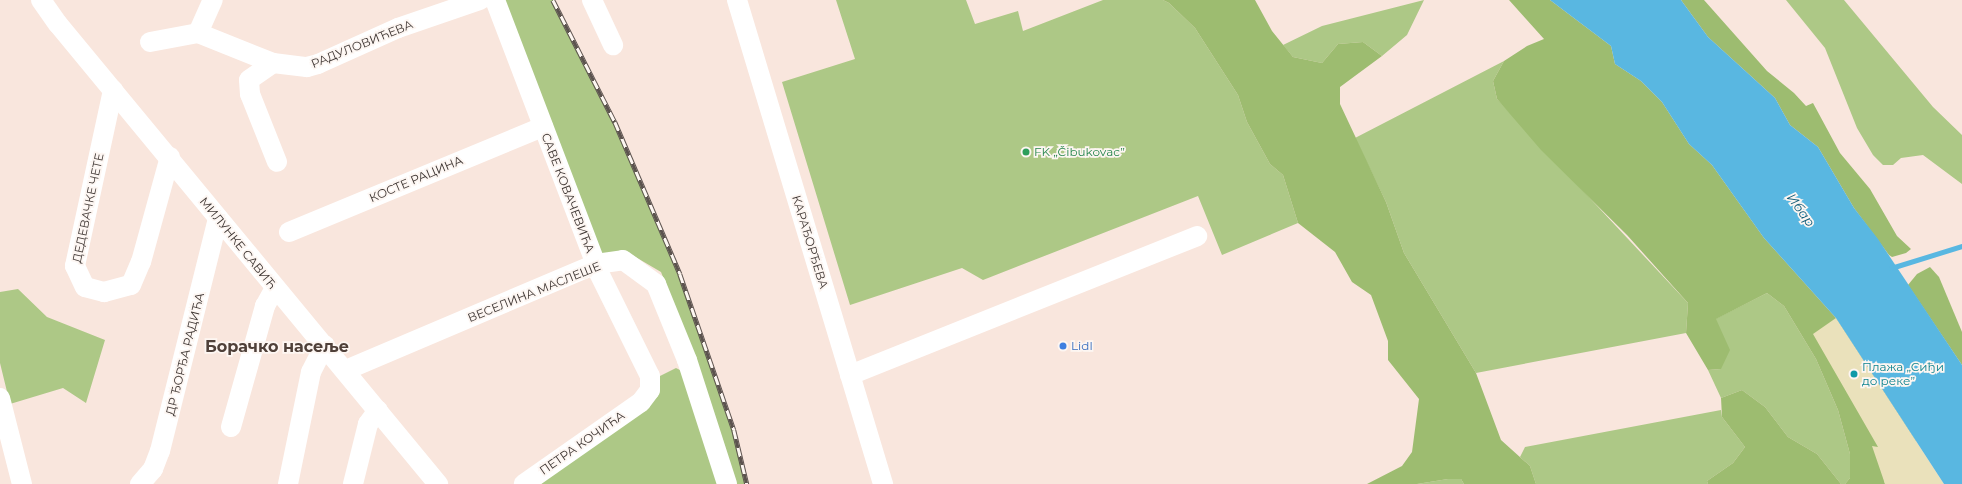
<!DOCTYPE html>
<html>
<head>
<meta charset="utf-8">
<style>
	body { margin:0 }
	#map { position:relative; width:1962px; height:484px; overflow:hidden; background:#f9e6dd; font-family:Montserrat,sans-serif }
	div>[style] { position:absolute }
	[style*='--x'] { left:calc(var(--x)*1px); top:calc(var(--y)*1px); width:calc(var(--w)*1px); rotate:calc(var(--a)*1deg) }
	.green>* { inset:0; background:#adc886 }
	.forest>* { inset:0; background:#9dbc70 }
	.sand>* { inset:0; background:#eae1bb }
	.water>* { inset:0; background:#59b7e1 }
	.stream>* { height:4.5px; margin:-2.25px; padding:0 2.25px; transform-origin:2.25px; border-radius:2.25px; background:#59b7e1 }
	.minor>* { height:20px; margin:-10px; padding:0 10px; transform-origin:10px; border-radius:10px; background:#fff }
	.rail>* { height:4.5px; margin-top:-2.25px; transform-origin:0; background:repeating-linear-gradient(90deg,#fdf6f2 0 9px,#5c534f 0 18px); box-sizing:border-box; border-block:1px solid #5c534f }
	.dots>* { width:11px; height:11px; translate:-50% -50%; box-sizing:border-box; border:2px solid #fdf6f2; border-radius:50% }
	span { translate:-50% -50%; white-space:nowrap; text-align:center; line-height:1.15; -webkit-text-stroke:3.5px #fdf6f2; paint-order:stroke }
	.street-label { font-size:12px; color:#3d3532 }
	.leisure-label { font-size:12px; color:#27864d }
	.left { translate:0 -50%; text-align:left }
	.shop-label { font-size:12px; color:#366cbe }
	.culture-label { font-size:12px; color:#0d838f }
	.water-label { font-size:13px; color:#135d7a; font-style:italic }
	.district-label { font-size:16px; color:#4f4039; font-weight:700 }
</style>
</head>
<body>
<div id="map">
	<div class="green">
		<div style="clip-path:polygon(495px 0,553px 0,568px 29px,615px 122px,680px 274px,734px 430px,747px 484px,730px 484px,692px 350px,661px 272px,627px 252px,596px 264px)"></div>
		<div style="clip-path:polygon(836px 0,966px 0,975px 24px,1018px 11px,1023px 31px,1103px 0,1163px 0,1169px 3px,1195px 28px,1238px 95px,1247px 122px,1270px 164px,1283px 175px,1298px 223px,1222px 255px,1198px 196px,983px 280px,962px 268px,850px 305px,782px 82px,855px 59px)"></div>
		<div style="clip-path:polygon(1424px 0,1407px 35px,1382px 56px,1363px 42px,1338px 44px,1322px 63px,1293px 57px,1283px 45px,1322px 26px)"></div>
		<div style="clip-path:polygon(1786px 0,1844px 0,1933px 107px,1962px 135px,1962px 184px,1923px 155px,1901px 158px,1893px 165px,1883px 165px,1873px 155px,1857px 128px,1825px 48px)"></div>
		<div style="clip-path:polygon(1504px 61px,1493px 81px,1497px 99px,1688px 303px,1686px 333px,1476px 373px,1404px 253px,1386px 202px,1355px 138px)"></div>
		<div style="clip-path:polygon(18px 289px,47px 317px,105px 340px,86px 403px,63px 388px,10px 404px,0 363px,0 292px)"></div>
		<div style="clip-path:polygon(1767px 293px,1784px 306px,1816px 359px,1838px 410px,1850px 454px,1850px 478px,1845px 484px,1841px 484px,1817px 454px,1788px 437px,1765px 407px,1742px 390px,1721px 398px,1708px 370px,1721px 369px,1715px 319px)"></div>
		<div style="clip-path:polygon(676px 368px,684px 372px,720px 484px,526px 484px,641px 402px,660px 376px)"></div>
		<div style="clip-path:polygon(1721px 410px,1722px 417px,1745px 447px,1733px 463px,1707px 481px,1708px 484px,1536px 484px,1530px 466px,1520px 457px,1525px 447px)"></div>
		<div style="clip-path:polygon(1448px 479px,1461px 479px,1464px 484px,1417px 484px)"></div>
	</div>
	<div class="forest">
		<div style="clip-path:polygon(1163px 0,1255px 0,1272px 31px,1293px 57px,1322px 63px,1338px 44px,1363px 42px,1382px 56px,1340px 87px,1340px 104px,1386px 202px,1404px 253px,1476px 373px,1501px 440px,1530px 466px,1536px 484px,1464px 484px,1461px 479px,1448px 479px,1417px 484px,1367px 484px,1402px 466px,1412px 452px,1419px 399px,1388px 360px,1388px 341px,1371px 295px,1352px 282px,1335px 252px,1298px 223px,1283px 175px,1270px 164px,1247px 122px,1238px 95px,1195px 28px,1169px 3px)"></div>
		<div style="clip-path:polygon(1509px 0,1550px 0,1611px 46px,1615px 64px,1641px 81px,1662px 102px,1689px 144px,1712px 165px,1764px 238px,1836px 318px,1916px 441px,1882px 470px,1885px 484px,1845px 484px,1850px 478px,1850px 454px,1838px 410px,1816px 359px,1784px 306px,1767px 293px,1716px 319px,1730px 350px,1721px 369px,1708px 370px,1686px 333px,1688px 303px,1627px 235px,1541px 150px,1497px 99px,1493px 81px,1504px 61px,1527px 46px,1544px 39px)"></div>
		<div style="clip-path:polygon(1681px 0,1704px 0,1767px 71px,1794px 93px,1806px 106px,1813px 103px,1840px 153px,1870px 189px,1897px 236px,1911px 249px,1906px 253px,1892px 257px,1889px 255px,1854px 208px,1818px 147px,1790px 125px,1775px 98px,1708px 37px)"></div>
		<div style="clip-path:polygon(1930px 267px,1939px 277px,1962px 332px,1962px 365px,1908px 285px,1917px 274px)"></div>
		<div style="clip-path:polygon(1742px 390px,1765px 407px,1788px 437px,1817px 454px,1841px 484px,1708px 484px,1707px 481px,1733px 463px,1745px 447px,1722px 417px,1721px 398px)"></div>
	</div>
	<div class="sand">
		<div style="clip-path:polygon(1836px 318px,1944px 484px,1885px 484px,1872px 446px,1878px 447px,1813px 334px)"></div>
	</div>
	<div class="water">
		<div style="clip-path:polygon(1550px 0,1681px 0,1708px 37px,1775px 98px,1790px 125px,1818px 147px,1854px 208px,1878px 239px,1962px 365px,1962px 484px,1944px 484px,1836px 318px,1764px 238px,1712px 165px,1689px 144px,1662px 102px,1641px 81px,1615px 64px,1611px 46px)"></div>
	</div>
	<div class="stream">
		<div style="--x:1891;--y:268;--w:74;--a:-17.2"></div>
	</div>
	<div class="minor">
		<div style="--x:41;--y:0;--w:29;--a:55"></div>
		<div style="--x:58;--y:24;--w:597;--a:50.44"></div>
		<div style="--x:495;--y:0;--w:292;--a:69.1"></div>
		<div style="--x:599;--y:273;--w:115;--a:63.7"></div>
		<div style="--x:650;--y:376;--w:14;--a:90"></div>
		<div style="--x:650;--y:390;--w:15;--a:127"></div>
		<div style="--x:641;--y:402;--w:143;--a:145"></div>
		<div style="--x:592;--y:0;--w:50;--a:65"></div>
		<div style="--x:737;--y:0;--w:506;--a:73.21"></div>
		<div style="--x:198;--y:33;--w:36;--a:-66"></div>
		<div style="--x:150;--y:42;--w:49;--a:-10.6"></div>
		<div style="--x:198;--y:33;--w:81;--a:21.8"></div>
		<div style="--x:273;--y:63;--w:34;--a:7"></div>
		<div style="--x:307;--y:67;--w:11;--a:-15"></div>
		<div style="--x:318;--y:64;--w:88;--a:-24.2"></div>
		<div style="--x:398;--y:28;--w:87;--a:-18.9"></div>
		<div style="--x:273;--y:63;--w:29;--a:145"></div>
		<div style="--x:249;--y:80;--w:14;--a:86"></div>
		<div style="--x:250;--y:94;--w:73;--a:68.3"></div>
		<div style="--x:113;--y:90;--w:180;--a:102.2"></div>
		<div style="--x:75;--y:266;--w:23;--a:65"></div>
		<div style="--x:85;--y:287;--w:20;--a:15"></div>
		<div style="--x:104;--y:292;--w:28;--a:-15"></div>
		<div style="--x:131;--y:285;--w:25;--a:-67"></div>
		<div style="--x:141;--y:262;--w:109;--a:-74.6"></div>
		<div style="--x:289;--y:232;--w:275;--a:-22.5"></div>
		<div style="--x:346;--y:370;--w:272;--a:-23"></div>
		<div style="--x:596;--y:264;--w:27;--a:-8"></div>
		<div style="--x:623;--y:260;--w:41;--a:36"></div>
		<div style="--x:656;--y:284;--w:82;--a:67.8"></div>
		<div style="--x:687;--y:360;--w:130;--a:72.1"></div>
		<div style="--x:850;--y:375;--w:374;--a:-21.8"></div>
		<div style="--x:0;--y:398;--w:89;--a:75.7"></div>
		<div style="--x:231;--y:427;--w:126;--a:-74.3"></div>
		<div style="--x:265;--y:306;--w:21;--a:-61"></div>
		<div style="--x:140;--y:484;--w:20;--a:-49"></div>
		<div style="--x:153;--y:469;--w:19;--a:-69"></div>
		<div style="--x:160;--y:451;--w:240;--a:-76"></div>
		<div style="--x:288;--y:484;--w:114;--a:-78.4"></div>
		<div style="--x:311;--y:372;--w:30;--a:-63"></div>
		<div style="--x:353;--y:484;--w:62;--a:-76"></div>
		<div style="--x:368;--y:424;--w:17;--a:-54"></div>
	</div>
	<div class="rail">
		<div style="--x:553;--y:0;--w:137;--a:63.1"></div>
		<div style="--x:615;--y:122;--w:165;--a:66.8"></div>
		<div style="--x:680;--y:274;--w:165;--a:70.9"></div>
		<div style="--x:734;--y:430;--w:56;--a:76.5"></div>
	</div>
	<div class="dots">
		<div style="left:1026px;top:152px;background:#2e9e5b"></div>
		<div style="left:1063px;top:346px;background:#3f7fe0"></div>
		<div style="left:1854px;top:374px;background:#0f9aa8"></div>
	</div>
	<div class="street-label">
		<span style="left:362px;top:44px;rotate:-22deg">РАДУЛОВИЋЕВА</span>
		<span style="left:416px;top:179px;rotate:-23deg">КОСТЕ РАЦИНА</span>
		<span style="left:568px;top:193px;rotate:69deg">САВЕ КОВАЧЕВИЋА</span>
		<span style="left:88px;top:208px;rotate:-78deg">ДЕДЕВАЧКЕ ЧЕТЕ</span>
		<span style="left:810px;top:242px;rotate:73deg">КАРАЂОРЂЕВА</span>
		<span style="left:238px;top:243px;rotate:51deg">МИЛУНКЕ САВИЋ</span>
		<span style="left:534px;top:292px;rotate:-22deg">ВЕСЕЛИНА МАСЛЕШЕ</span>
		<span style="left:185px;top:354px;rotate:-76deg">ДР ЂОРЂА РАДИЋА</span>
		<span style="left:582px;top:443px;rotate:-35deg">ПЕТРА КОЧИЋА</span>
	</div>
	<div class="leisure-label">
		<span class="left" style="left:1034px;top:152px">FK „Čibukovac”</span>
	</div>
	<div class="shop-label">
		<span class="left" style="left:1071px;top:346px">Lidl</span>
	</div>
	<div class="culture-label">
		<span class="left" style="left:1862px;top:374px">Плажа „Сиђи<br>до реке”</span>
	</div>
	<div class="water-label">
		<span style="left:1801px;top:210px;rotate:54deg">Ибар</span>
	</div>
	<div class="district-label">
		<span style="left:277px;top:347px">Борачко насеље</span>
	</div>
</div>
</body>
</html>
